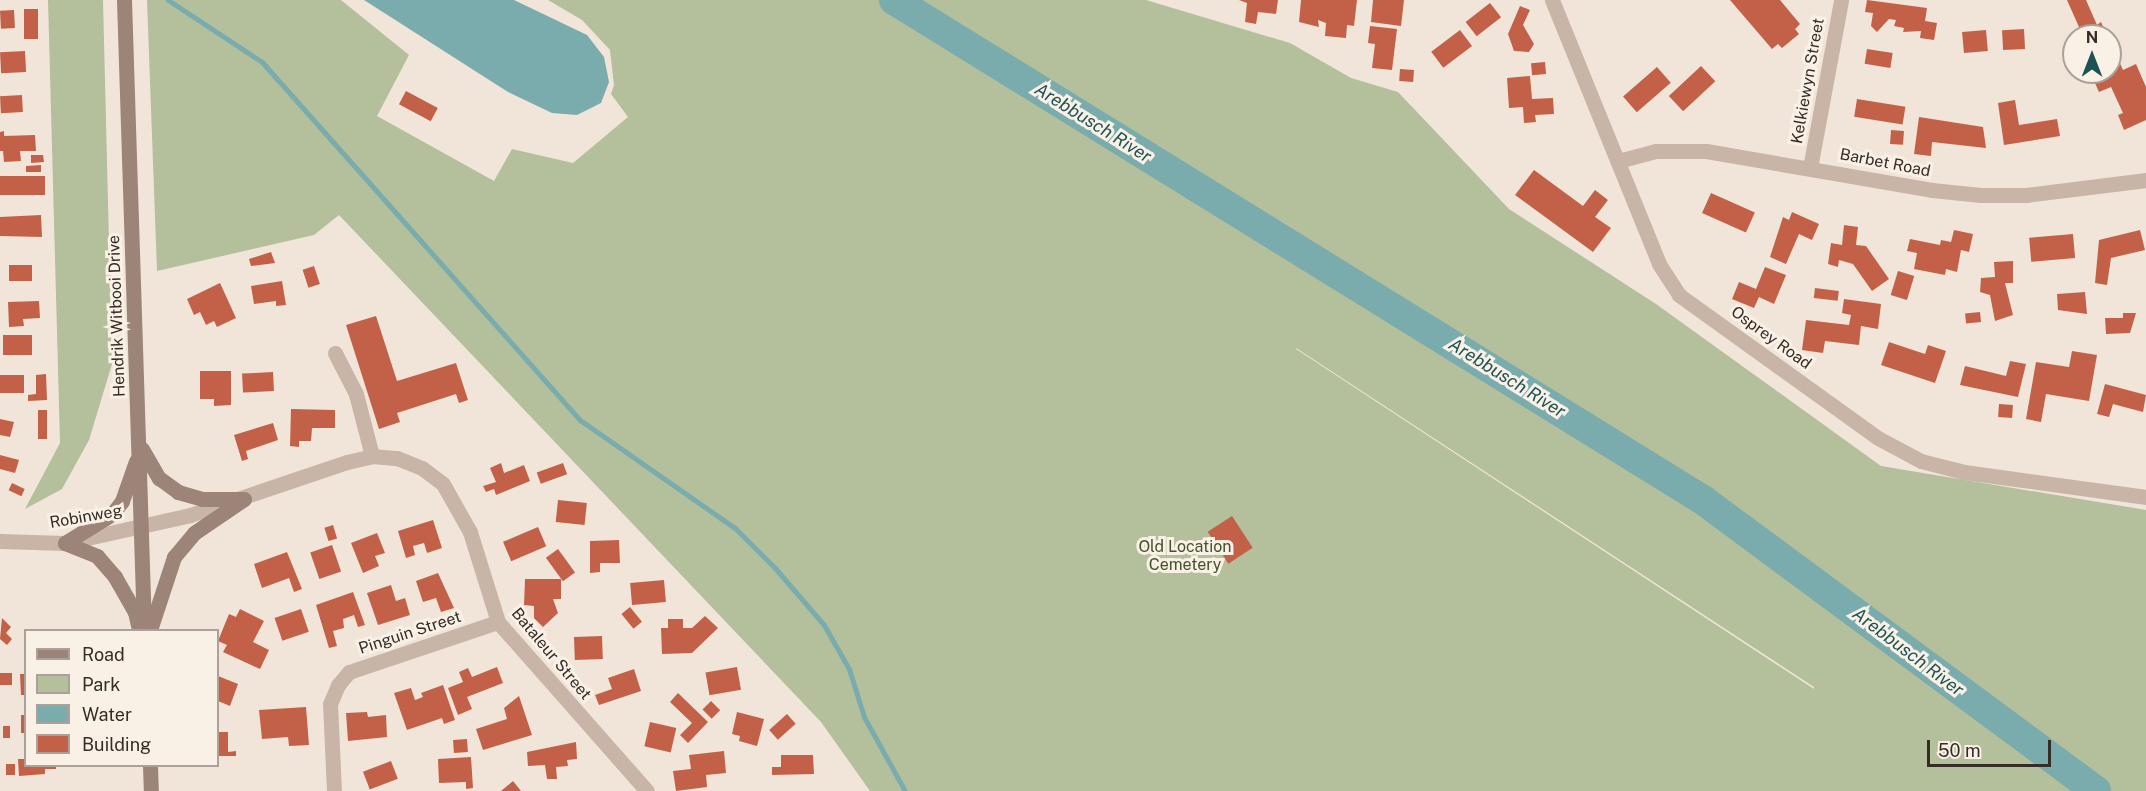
<!DOCTYPE html>
<html>
<head>
<meta charset="utf-8">
<style>
	body { margin:0 }
	#map { position:relative; width:2146px; height:791px; overflow:hidden; background:#f1e5da; font-family:"Public Sans",sans-serif }
	div>[style] { position:absolute }
	[style*='--x'] { left:calc(var(--x)*1px); top:calc(var(--y)*1px); width:calc(var(--w)*1px); rotate:calc(var(--a)*1deg) }
	.green>* { inset:0; background:#b4bf9b }
	.water>* { inset:0; background:#7aacad }
	.stream>* { height:5px; margin:-2.5px; padding:0 2.5px; transform-origin:2.5px; border-radius:2.5px; background:#7aacad }
	.river>* { height:30px; margin:-15px; padding:0 15px; transform-origin:15px; border-radius:15px; background:#7aacad }
	.building>* { inset:0; background:#c26147; transform-origin:0 0 }
	.street>* { height:15px; margin:-7.5px; padding:0 7.5px; transform-origin:7.5px; border-radius:7.5px; background:#c8b5a7 }
	.secondary>* { height:15px; margin:-7.5px; padding:0 7.5px; transform-origin:7.5px; border-radius:7.5px; background:#9c8478 }
	span { translate:-50% -50%; white-space:nowrap; text-align:center; line-height:1.15; -webkit-text-stroke:6px #f9f0e6; paint-order:stroke }
	.street-label { font-size:16px; color:#352b27 }
	.park-label { font-size:16px; color:#45522c }
	.water-label { font-size:18px; color:#1e5355; font-style:italic }
	.legend { position:absolute; left:24px; top:629px; width:195px; height:138px; box-sizing:border-box; background:#f9f0e6; border:2px solid #aba19a; margin:0; padding:8px 10px; list-style:none; font-size:18px; color:#352b27 }
	.legend li { display:flex; align-items:center; gap:12px; height:30px }
	.legend b { width:30px; border:2px solid #aba19a }
	.north { position:absolute; left:2062px; top:24px; width:60px; height:60px; box-sizing:border-box; background:#f9f0e6; border:2px solid #aba19a; border-radius:50%; rotate:0deg; font-size:16px; font-weight:700; line-height:24px; text-align:center; color:#352b27 }
	.north::after { content:''; display:block; margin:auto; width:21px; height:27px; background:#1e5355; clip-path:polygon(50% 0,100% 100%,50% 72%,0 100%) }
	.scale { position:absolute; left:1927px; top:740px; width:124px; height:27px; box-sizing:border-box; border:3px solid #352b27; border-top:0; padding-left:8px; font-size:18px; line-height:21px; white-space:nowrap; color:#352b27; -webkit-text-stroke:4px #f9f0e6; paint-order:stroke }
</style>
</head>
<body>
<div id="map">
	<div class="green">
		<div style="clip-path:polygon(48px 0,103px 0,112px 364px,89px 440px,62px 489px,25px 509px,60px 443px)"></div>
		<div style="clip-path:polygon(evenodd,147px 0,341px 0,409px 55px,377px 116px,494px 181px,512px 149px,573px 163px,628px 117px,611px 94px,614px 85px,610px 50px,582px 20px,548px 0,1146px 0,1290px 43px,1351px 78px,1398px 92px,1509px 209px,1656px 304px,1881px 466px,2146px 510px,2146px 791px,870px 791px,821px 722px,339px 215px,314px 235px,157px 271px,147px 0,1296px 348px,1814px 687px,1814px 689px,1296px 349px,1296px 348px)"></div>
	</div>
	<div class="water">
		<div style="clip-path:polygon(364px 0,514px 0,587px 35px,604px 57px,609px 82px,601px 103px,577px 115px,552px 113px,508px 92px)"></div>
	</div>
	<div class="stream">
		<div style="--x:168;--y:0;--w:113;--a:33.4"></div>
		<div style="--x:262;--y:62;--w:479;--a:48.4"></div>
		<div style="--x:580;--y:420;--w:189;--a:34.9"></div>
		<div style="--x:735;--y:528;--w:57;--a:45"></div>
		<div style="--x:775;--y:568;--w:75;--a:49.3"></div>
		<div style="--x:824;--y:625;--w:51;--a:60.4"></div>
		<div style="--x:849;--y:669;--w:50;--a:72.6"></div>
		<div style="--x:864;--y:717;--w:85;--a:61"></div>
	</div>
	<div class="river">
		<div style="--x:894;--y:0;--w:951;--a:31.72"></div>
		<div style="--x:1703;--y:500;--w:489;--a:36.5"></div>
	</div>
	<div class="building">
		<div style="clip-path:polygon(1239px 0,1278px 0,1276px 14px,1258px 12px,1256px 24px,1245px 22px,1247px 3px)"></div>
		<div style="clip-path:polygon(1301px 0,1357px 0,1354px 26px,1347px 25px,1346px 38px,1325px 36px,1326px 23px,1318px 20px,1319px 27px,1299px 22px)"></div>
		<div style="clip-path:polygon(1373px 0,1404px 0,1401px 26px,1371px 22px)"></div>
		<div style="clip-path:polygon(1730px 0,1780px 0,1800px 24px,1795px 29px,1799px 34px,1782px 48px,1778px 44px,1772px 49px)"></div>
		<div style="clip-path:polygon(1867px 0,1927px 8px,1925px 21px,1937px 23px,1934px 40px,1920px 38px,1921px 31px,1903px 32px,1904px 28px,1894px 26px,1896px 20px,1889px 19px,1877px 32px,1871px 26px,1873px 13px,1865px 12px)"></div>
		<div style="clip-path:polygon(2067px 0,2086px 0,2097px 25px,2101px 22px,2106px 33px,2083px 36px)"></div>
		<div style="left:1490px;top:3px;width:18px;height:31px;rotate:52deg"></div>
		<div style="clip-path:polygon(1520px 6px,1530px 10px,1523px 25px,1534px 44px,1529px 52px,1514px 51px,1508px 34px)"></div>
		<div style="left:24px;top:9px;width:14px;height:30px"></div>
		<div style="left:14px;top:10px;width:18px;height:14px;rotate:87deg"></div>
		<div style="clip-path:polygon(1370px 26px,1397px 29px,1392px 70px,1372px 68px,1375px 44px,1368px 43px)"></div>
		<div style="left:2024px;top:29px;width:20px;height:22px;rotate:87deg"></div>
		<div style="left:1460px;top:30px;width:20px;height:36px;rotate:53deg"></div>
		<div style="left:1986px;top:30px;width:21px;height:24px;rotate:85deg"></div>
		<div style="left:1867px;top:49px;width:26px;height:15px;rotate:9deg"></div>
		<div style="left:25px;top:51px;width:21px;height:25px;rotate:87deg"></div>
		<div style="clip-path:polygon(2118px 59px,2123px 70px,2136px 64px,2146px 87px,2146px 120px,2124px 130px,2118px 115px,2123px 113px,2111px 87px,2099px 92px,2090px 72px,2110px 72px,2110px 62px)"></div>
		<div style="left:1545px;top:62px;width:12px;height:14px;rotate:85deg"></div>
		<div style="left:1701px;top:66px;width:21px;height:44px;rotate:47deg"></div>
		<div style="left:1657px;top:67px;width:21px;height:45px;rotate:49deg"></div>
		<div style="left:1400px;top:69px;width:14px;height:12px;rotate:4deg"></div>
		<div style="clip-path:polygon(1530px 76px,1532px 99px,1553px 98px,1554px 114px,1535px 115px,1536px 122px,1524px 123px,1523px 107px,1509px 108px,1507px 78px)"></div>
		<div style="left:406px;top:91px;width:36px;height:15px;rotate:28deg"></div>
		<div style="left:22px;top:95px;width:17px;height:22px;rotate:87deg"></div>
		<div style="left:1857px;top:99px;width:49px;height:18px;rotate:9deg"></div>
		<div style="clip-path:polygon(2015px 100px,2019px 125px,2057px 119px,2060px 136px,2004px 145px,1998px 103px)"></div>
		<div style="clip-path:polygon(1919px 117px,1983px 127px,1986px 148px,1932px 142px,1931px 156px,1914px 154px)"></div>
		<div style="left:1891px;top:130px;width:13px;height:14px;rotate:4deg"></div>
		<div style="clip-path:polygon(4px 131px,4px 136px,35px 135px,36px 151px,20px 151px,21px 161px,4px 162px,3px 151px,0 151px,0 132px)"></div>
		<div style="clip-path:polygon(31px 155px,43px 155px,44px 162px,31px 163px)"></div>
		<div style="clip-path:polygon(41px 165px,41px 172px,26px 172px,26px 166px)"></div>
		<div style="clip-path:polygon(1534px 170px,1583px 206px,1595px 190px,1608px 200px,1595px 217px,1611px 228px,1593px 252px,1515px 195px)"></div>
		<div style="left:45px;top:176px;width:19px;height:45px;rotate:90deg"></div>
		<div style="left:1711px;top:193px;width:48px;height:22px;rotate:24deg"></div>
		<div style="clip-path:polygon(1792px 212px,1819px 224px,1812px 240px,1799px 234px,1786px 264px,1770px 257px,1783px 217px,1789px 220px)"></div>
		<div style="clip-path:polygon(41px 215px,42px 237px,0 236px,0 217px)"></div>
		<div style="clip-path:polygon(1844px 225px,1858px 227px,1856px 245px,1866px 246px,1889px 279px,1872px 291px,1853px 264px,1839px 260px,1838px 267px,1828px 264px,1831px 243px,1842px 245px)"></div>
		<div style="clip-path:polygon(1954px 230px,1973px 234px,1969px 252px,1961px 250px,1957px 272px,1946px 269px,1945px 275px,1914px 269px,1917px 253px,1907px 251px,1910px 239px,1940px 245px,1941px 240px,1951px 242px)"></div>
		<div style="clip-path:polygon(2140px 230px,2145px 250px,2111px 258px,2107px 285px,2095px 283px,2099px 240px)"></div>
		<div style="left:2073px;top:234px;width:24px;height:44px;rotate:85deg"></div>
		<div style="clip-path:polygon(271px 252px,275px 263px,251px 266px,249px 259px)"></div>
		<div style="clip-path:polygon(2013px 261px,2013px 283px,2005px 283px,2013px 315px,1995px 321px,1990px 295px,1980px 292px,1981px 278px,1995px 277px,1994px 262px)"></div>
		<div style="left:9px;top:265px;width:23px;height:16px"></div>
		<div style="left:314px;top:266px;width:19px;height:12px;rotate:72deg"></div>
		<div style="clip-path:polygon(1765px 267px,1786px 275px,1774px 304px,1759px 297px,1754px 308px,1732px 299px,1739px 282px,1756px 289px)"></div>
		<div style="left:1898px;top:271px;width:17px;height:25px;rotate:17deg"></div>
		<div style="clip-path:polygon(282px 281px,286px 305px,276px 306px,276px 301px,254px 304px,251px 286px)"></div>
		<div style="clip-path:polygon(220px 283px,236px 318px,217px 327px,214px 321px,206px 325px,200px 312px,194px 315px,187px 299px)"></div>
		<div style="left:1815px;top:288px;width:24px;height:10px;rotate:7deg"></div>
		<div style="clip-path:polygon(2085px 292px,2087px 314px,2058px 310px,2057px 294px)"></div>
		<div style="clip-path:polygon(1844px 299px,1881px 304px,1878px 329px,1861px 326px,1859px 345px,1825px 341px,1823px 353px,1802px 350px,1806px 320px,1849px 325px,1851px 315px,1842px 313px)"></div>
		<div style="clip-path:polygon(39px 301px,40px 318px,23px 319px,24px 326px,9px 327px,8px 302px)"></div>
		<div style="left:1980px;top:312px;width:10px;height:15px;rotate:84deg"></div>
		<div style="clip-path:polygon(2123px 313px,2136px 313px,2130px 333px,2106px 334px,2105px 318px,2123px 318px)"></div>
		<div style="clip-path:polygon(376px 316px,397px 381px,456px 363px,468px 400px,459px 403px,456px 394px,397px 413px,400px 422px,379px 429px,346px 325px)"></div>
		<div style="left:32px;top:335px;width:20px;height:29px;rotate:90deg"></div>
		<div style="clip-path:polygon(1889px 342px,1925px 354px,1928px 345px,1946px 351px,1935px 383px,1881px 365px)"></div>
		<div style="clip-path:polygon(2072px 351px,2097px 355px,2089px 401px,2046px 394px,2041px 422px,2026px 419px,2036px 362px,2069px 367px)"></div>
		<div style="clip-path:polygon(2010px 361px,2026px 364px,2018px 397px,1960px 385px,1965px 366px,2006px 376px)"></div>
		<div style="clip-path:polygon(200px 371px,231px 371px,231px 405px,214px 406px,214px 399px,200px 399px)"></div>
		<div style="left:273px;top:372px;width:19px;height:31px;rotate:87deg"></div>
		<div style="clip-path:polygon(46px 374px,47px 400px,28px 401px,28px 395px,36px 394px,36px 375px)"></div>
		<div style="left:24px;top:375px;width:18px;height:24px;rotate:90deg"></div>
		<div style="clip-path:polygon(2105px 384px,2146px 395px,2143px 412px,2113px 404px,2109px 417px,2097px 414px)"></div>
		<div style="left:1999px;top:404px;width:14px;height:13px;rotate:4deg"></div>
		<div style="clip-path:polygon(291px 409px,335px 410px,335px 428px,312px 428px,311px 441px,299px 441px,299px 447px,290px 446px)"></div>
		<div style="left:38px;top:410px;width:9px;height:29px"></div>
		<div style="clip-path:polygon(0 419px,14px 422px,10px 437px,0 435px)"></div>
		<div style="clip-path:polygon(273px 423px,278px 440px,246px 451px,248px 459px,242px 461px,234px 435px)"></div>
		<div style="clip-path:polygon(0 455px,19px 460px,15px 473px,0 469px)"></div>
		<div style="clip-path:polygon(501px 463px,504px 473px,524px 465px,530px 481px,496px 495px,494px 489px,486px 492px,483px 486px,496px 482px,490px 468px)"></div>
		<div style="left:563px;top:463px;width:12px;height:28px;rotate:70deg"></div>
		<div style="left:12px;top:483px;width:14px;height:8px;rotate:25deg"></div>
		<div style="left:558px;top:500px;width:29px;height:22px;rotate:6deg"></div>
		<div style="left:1232px;top:516px;width:38px;height:29px;rotate:57deg"></div>
		<div style="clip-path:polygon(433px 520px,442px 548px,427px 553px,424px 543px,413px 546px,415px 555px,406px 558px,398px 531px)"></div>
		<div style="left:333px;top:525px;width:14px;height:9px;rotate:73deg"></div>
		<div style="left:538px;top:527px;width:21px;height:38px;rotate:67deg"></div>
		<div style="clip-path:polygon(377px 533px,385px 553px,375px 556px,379px 566px,363px 573px,351px 543px)"></div>
		<div style="clip-path:polygon(619px 540px,620px 563px,600px 563px,600px 572px,590px 573px,590px 541px)"></div>
		<div style="left:332px;top:545px;width:28px;height:23px;rotate:71deg"></div>
		<div style="left:558px;top:549px;width:29px;height:15px;rotate:54deg"></div>
		<div style="clip-path:polygon(287px 552px,302px 589px,294px 592px,289px 578px,262px 588px,254px 564px)"></div>
		<div style="clip-path:polygon(438px 573px,454px 608px,441px 612px,436px 598px,423px 602px,416px 581px)"></div>
		<div style="clip-path:polygon(525px 579px,561px 579px,561px 599px,553px 599px,558px 613px,543px 627px,534px 618px,534px 606px,524px 605px)"></div>
		<div style="left:664px;top:580px;width:22px;height:34px;rotate:85deg"></div>
		<div style="clip-path:polygon(391px 585px,396px 601px,405px 598px,410px 615px,378px 625px,367px 593px)"></div>
		<div style="clip-path:polygon(353px 592px,365px 625px,358px 627px,354px 615px,343px 619px,344px 628px,333px 631px,337px 646px,329px 648px,316px 605px)"></div>
		<div style="left:630px;top:607px;width:19px;height:11px;rotate:51deg"></div>
		<div style="clip-path:polygon(240px 609px,264px 621px,253px 642px,269px 650px,260px 669px,223px 652px,227px 645px,218px 641px,229px 614px,236px 617px)"></div>
		<div style="left:301px;top:609px;width:24px;height:28px;rotate:71deg"></div>
		<div style="clip-path:polygon(705px 616px,718px 628px,692px 653px,662px 654px,661px 628px,668px 628px,668px 619px,683px 619px,683px 628px,692px 628px)"></div>
		<div style="clip-path:polygon(2px 618px,11px 627px,6px 633px,12px 639px,7px 645px,0 639px)"></div>
		<div style="left:602px;top:636px;width:23px;height:28px;rotate:88deg"></div>
		<div style="clip-path:polygon(497px 667px,503px 683px,467px 697px,472px 709px,458px 715px,448px 688px,463px 682px,459px 672px,468px 668px,472px 677px)"></div>
		<div style="left:737px;top:667px;width:23px;height:32px;rotate:80deg"></div>
		<div style="clip-path:polygon(634px 669px,641px 691px,599px 705px,595px 695px,612px 689px,608px 678px)"></div>
		<div style="left:12px;top:673px;width:12px;height:12px;rotate:90deg"></div>
		<div style="clip-path:polygon(20px 674px,26px 674px,26px 695px,21px 695px)"></div>
		<div style="clip-path:polygon(218px 676px,238px 684px,230px 706px,218px 701px)"></div>
		<div style="clip-path:polygon(443px 685px,455px 720px,444px 724px,442px 718px,407px 730px,394px 693px,411px 688px,415px 700px,423px 697px,421px 693px)"></div>
		<div style="clip-path:polygon(678px 693px,708px 722px,688px 743px,680px 735px,692px 723px,670px 702px)"></div>
		<div style="clip-path:polygon(519px 696px,532px 735px,483px 750px,476px 729px,507px 719px,504px 708px)"></div>
		<div style="left:711px;top:701px;width:13px;height:12px;rotate:45deg"></div>
		<div style="clip-path:polygon(306px 707px,309px 745px,289px 746px,288px 737px,262px 739px,259px 710px)"></div>
		<div style="clip-path:polygon(367px 712px,368px 717px,386px 715px,387px 737px,348px 741px,346px 713px)"></div>
		<div style="clip-path:polygon(737px 712px,764px 719px,757px 746px,739px 741px,740px 736px,732px 734px)"></div>
		<div style="left:787px;top:714px;width:13px;height:24px;rotate:48deg"></div>
		<div style="left:21px;top:715px;width:5px;height:18px"></div>
		<div style="left:650px;top:722px;width:27px;height:25px;rotate:13deg"></div>
		<div style="left:3px;top:726px;width:7px;height:12px"></div>
		<div style="clip-path:polygon(218px 732px,228px 732px,228px 752px,236px 751px,236px 756px,218px 756px)"></div>
		<div style="left:467px;top:739px;width:13px;height:14px;rotate:86deg"></div>
		<div style="clip-path:polygon(576px 742px,577px 759px,567px 760px,568px 766px,556px 767px,557px 779px,547px 779px,545px 765px,528px 766px,527px 752px)"></div>
		<div style="clip-path:polygon(724px 751px,726px 773px,706px 775px,707px 787px,676px 791px,673px 771px,691px 769px,689px 755px)"></div>
		<div style="clip-path:polygon(781px 755px,813px 755px,814px 774px,772px 775px,772px 767px,781px 767px)"></div>
		<div style="clip-path:polygon(471px 757px,473px 788px,466px 789px,466px 782px,439px 783px,438px 759px)"></div>
		<div style="clip-path:polygon(18px 759px,26px 759px,26px 766px,56px 766px,56px 769px,45px 769px,45px 774px,19px 776px)"></div>
		<div style="left:391px;top:761px;width:19px;height:30px;rotate:69deg"></div>
		<div style="left:6px;top:764px;width:9px;height:11px"></div>
		<div style="clip-path:polygon(513px 781px,521px 791px,501px 791px)"></div>
	</div>
	<div class="street">
		<div style="--x:1552;--y:0;--w:285;--a:67.9"></div>
		<div style="--x:1659;--y:264;--w:37;--a:57"></div>
		<div style="--x:1679;--y:295;--w:245;--a:35.7"></div>
		<div style="--x:1878;--y:438;--w:49;--a:28.1"></div>
		<div style="--x:1921;--y:461;--w:44;--a:14.3"></div>
		<div style="--x:1964;--y:472;--w:184;--a:7.8"></div>
		<div style="--x:1618;--y:161;--w:39;--a:-15"></div>
		<div style="--x:1656;--y:151;--w:50;--a:0"></div>
		<div style="--x:1706;--y:151;--w:229;--a:9.8"></div>
		<div style="--x:1932;--y:190;--w:49;--a:5.8"></div>
		<div style="--x:1981;--y:195;--w:45;--a:0"></div>
		<div style="--x:2026;--y:195;--w:121;--a:-7.1"></div>
		<div style="--x:1810;--y:168;--w:171;--a:-79.5"></div>
		<div style="--x:335;--y:353;--w:46;--a:62.9"></div>
		<div style="--x:356;--y:394;--w:64;--a:75.5"></div>
		<div style="--x:0;--y:541;--w:65;--a:1.8"></div>
		<div style="--x:65;--y:543;--w:128;--a:-12.6"></div>
		<div style="--x:190;--y:515;--w:166;--a:-18.7"></div>
		<div style="--x:347;--y:462;--w:26;--a:-13"></div>
		<div style="--x:372;--y:456;--w:25;--a:5"></div>
		<div style="--x:397;--y:458;--w:27;--a:22"></div>
		<div style="--x:422;--y:468;--w:26;--a:37"></div>
		<div style="--x:443;--y:484;--w:55;--a:60.6"></div>
		<div style="--x:470;--y:532;--w:94;--a:72.7"></div>
		<div style="--x:498;--y:622;--w:225;--a:48.6"></div>
		<div style="--x:334;--y:791;--w:87;--a:-92.6"></div>
		<div style="--x:330;--y:704;--w:21;--a:-67"></div>
		<div style="--x:338;--y:685;--w:17;--a:-50"></div>
		<div style="--x:349;--y:672;--w:157;--a:-18.6"></div>
	</div>
	<div class="secondary">
		<div style="--x:124;--y:0;--w:630;--a:88.18"></div>
		<div style="--x:142;--y:449;--w:34;--a:60"></div>
		<div style="--x:159;--y:478;--w:24;--a:36"></div>
		<div style="--x:178;--y:492;--w:25;--a:16"></div>
		<div style="--x:202;--y:499;--w:42;--a:0"></div>
		<div style="--x:65;--y:543;--w:55;--a:-31.7"></div>
		<div style="--x:112;--y:514;--w:16;--a:-52"></div>
		<div style="--x:122;--y:501;--w:42;--a:-70.7"></div>
		<div style="--x:65;--y:543;--w:35;--a:22"></div>
		<div style="--x:97;--y:556;--w:28;--a:49"></div>
		<div style="--x:115;--y:577;--w:40;--a:60.3"></div>
		<div style="--x:135;--y:612;--w:17;--a:77"></div>
		<div style="--x:150;--y:630;--w:77;--a:-71.8"></div>
		<div style="--x:174;--y:557;--w:31;--a:-50"></div>
		<div style="--x:194;--y:533;--w:60;--a:-34.2"></div>
		<div style="--x:150;--y:766;--w:25;--a:88"></div>
	</div>
	<div class="street-label">
		<span style="left:1808px;top:81px;rotate:-80deg">Kelkiewyn Street</span>
		<span style="left:1885px;top:163px;rotate:11deg">Barbet Road</span>
		<span style="left:117px;top:316px;rotate:-92deg">Hendrik Witbooi Drive</span>
		<span style="left:1771px;top:338px;rotate:36deg">Osprey Road</span>
		<span style="left:86px;top:517px;rotate:-10deg">Robinweg</span>
		<span style="left:410px;top:633px;rotate:-18deg">Pinguin Street</span>
		<span style="left:551px;top:654px;rotate:50deg">Bataleur Street</span>
	</div>
	<div class="park-label">
		<span style="left:1185px;top:556px">Old Location<br>Cemetery</span>
	</div>
	<div class="water-label">
		<span style="left:1093px;top:123px;rotate:32deg">Arebbusch River</span>
		<span style="left:1507px;top:378px;rotate:32deg">Arebbusch River</span>
		<span style="left:1908px;top:652px;rotate:37deg">Arebbusch River</span>
	</div>
	<ul class="legend">
	<li><b style="height:8px;background:#9c8478"></b>Road</li>
	<li><b style="height:16px;background:#b4bf9b"></b>Park</li>
	<li><b style="height:16px;background:#7aacad"></b>Water</li>
	<li><b style="height:16px;background:#c26147"></b>Building</li>
	</ul>
	<div class="north">N</div>
	<div class="scale">50 m</div>
</div>
</body>
</html>
